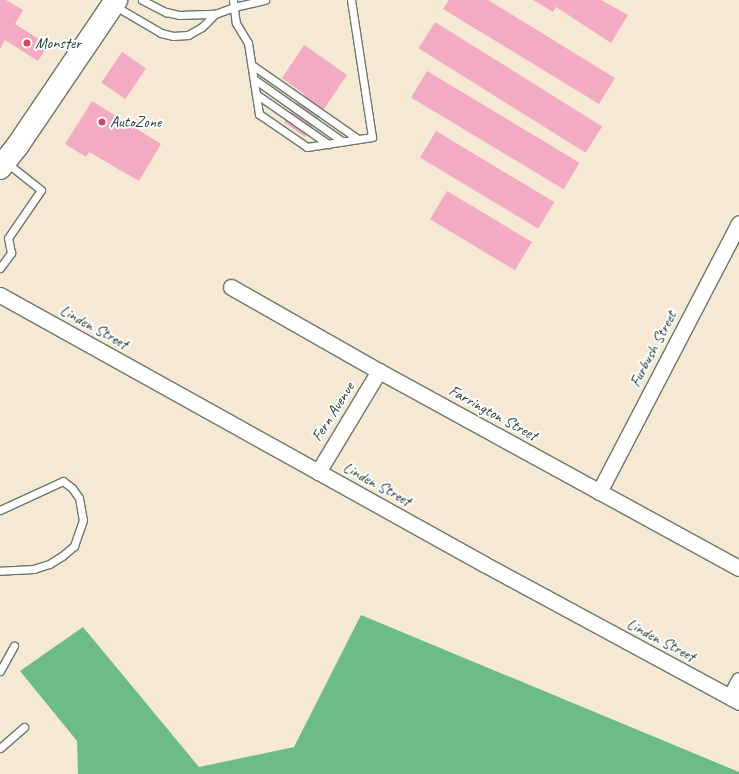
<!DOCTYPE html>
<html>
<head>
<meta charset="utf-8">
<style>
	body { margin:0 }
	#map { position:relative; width:739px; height:774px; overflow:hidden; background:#f6e9d4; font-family:Caveat,sans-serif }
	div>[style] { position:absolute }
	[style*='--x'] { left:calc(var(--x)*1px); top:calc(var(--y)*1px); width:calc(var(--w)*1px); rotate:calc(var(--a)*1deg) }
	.forest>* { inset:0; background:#6bbc87 }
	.building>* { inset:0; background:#f3aac3; transform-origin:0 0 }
	.roads { filter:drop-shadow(1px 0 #6a796c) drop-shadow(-1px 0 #6a796c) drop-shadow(0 1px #6a796c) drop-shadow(0 -1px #6a796c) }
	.service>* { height:7px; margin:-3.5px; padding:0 3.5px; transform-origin:3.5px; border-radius:3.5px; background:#fff }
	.minor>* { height:15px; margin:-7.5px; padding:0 7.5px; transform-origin:7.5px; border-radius:7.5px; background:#fff }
	.primary>* { height:22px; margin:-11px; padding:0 11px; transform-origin:11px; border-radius:11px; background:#fff }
	.dots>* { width:11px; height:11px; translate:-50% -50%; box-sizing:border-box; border:2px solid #fff; border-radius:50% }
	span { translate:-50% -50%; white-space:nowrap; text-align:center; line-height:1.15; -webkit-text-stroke:4px #fff; paint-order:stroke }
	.poi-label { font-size:16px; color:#1f3d34 }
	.left { translate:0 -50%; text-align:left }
	.street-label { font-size:16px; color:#1f3d34 }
</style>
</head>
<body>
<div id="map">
	<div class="forest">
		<div style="clip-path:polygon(361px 615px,739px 772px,739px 774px,78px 774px,77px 741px,20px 671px,83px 627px,199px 767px,294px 747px)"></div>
	</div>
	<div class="building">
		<div style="clip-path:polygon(0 0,6px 0,23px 10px,15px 24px,48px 45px,38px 61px,5px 40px,0 49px)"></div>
		<div style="clip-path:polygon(449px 0,488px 0,615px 78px,599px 104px,443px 9px)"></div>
		<div style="clip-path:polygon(533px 0,601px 0,628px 15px,611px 43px,556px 7px,553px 12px)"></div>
		<div style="left:435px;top:22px;width:197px;height:31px;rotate:32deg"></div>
		<div style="clip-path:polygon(304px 45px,347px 75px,305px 137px,284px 122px,304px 94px,282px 78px)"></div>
		<div style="left:122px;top:52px;width:29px;height:37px;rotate:34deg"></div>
		<div style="left:427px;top:71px;width:178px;height:31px;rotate:31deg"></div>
		<div style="clip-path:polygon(92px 101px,161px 144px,139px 181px,89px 152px,86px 157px,65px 144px)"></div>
		<div style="left:436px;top:131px;width:138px;height:31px;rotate:31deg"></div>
		<div style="left:447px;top:191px;width:99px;height:33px;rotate:31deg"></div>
	</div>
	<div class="roads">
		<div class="service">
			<div style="--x:142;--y:0;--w:27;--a:27"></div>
			<div style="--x:166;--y:12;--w:13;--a:13"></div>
			<div style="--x:179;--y:15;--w:36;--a:-2"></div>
			<div style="--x:215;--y:14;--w:20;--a:-20"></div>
			<div style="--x:234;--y:7;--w:32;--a:-13"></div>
			<div style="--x:233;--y:0;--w:23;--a:83"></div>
			<div style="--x:236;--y:23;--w:23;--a:59"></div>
			<div style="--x:248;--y:43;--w:72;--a:81.2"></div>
			<div style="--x:259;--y:114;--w:58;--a:34.5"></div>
			<div style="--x:307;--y:147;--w:66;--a:-8.7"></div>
			<div style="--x:372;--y:137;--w:139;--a:-98.7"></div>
			<div style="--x:115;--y:6;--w:53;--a:30.4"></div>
			<div style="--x:161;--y:33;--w:12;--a:14"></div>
			<div style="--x:173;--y:36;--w:15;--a:-4"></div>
			<div style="--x:188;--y:35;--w:16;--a:-30"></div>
			<div style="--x:202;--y:27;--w:18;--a:-45"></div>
			<div style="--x:252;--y:65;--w:129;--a:34.9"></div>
			<div style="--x:254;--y:79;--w:108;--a:35.2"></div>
			<div style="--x:256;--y:94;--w:88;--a:34.8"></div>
			<div style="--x:0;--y:268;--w:19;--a:-54"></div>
			<div style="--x:11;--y:253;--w:15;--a:-101"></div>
			<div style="--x:8;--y:238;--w:58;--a:-55.5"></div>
			<div style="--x:41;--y:190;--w:43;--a:-141.5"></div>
			<div style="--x:0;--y:510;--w:69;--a:-24.7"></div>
			<div style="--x:63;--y:481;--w:11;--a:38"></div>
			<div style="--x:72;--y:488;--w:12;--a:55"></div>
			<div style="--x:79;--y:498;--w:22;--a:80"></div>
			<div style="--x:83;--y:520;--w:28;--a:109"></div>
			<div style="--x:74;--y:546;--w:16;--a:140"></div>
			<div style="--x:62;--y:556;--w:15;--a:148"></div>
			<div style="--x:49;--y:564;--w:16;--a:162"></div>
			<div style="--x:34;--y:569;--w:34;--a:177"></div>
			<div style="--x:0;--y:671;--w:29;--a:-61"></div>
			<div style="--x:0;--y:748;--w:32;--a:-41"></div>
		</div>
		<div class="minor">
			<div style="--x:231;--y:287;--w:170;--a:29.6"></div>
			<div style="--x:379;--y:371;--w:410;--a:28.7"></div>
			<div style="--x:0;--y:295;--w:554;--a:29.06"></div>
			<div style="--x:484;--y:564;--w:290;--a:28.4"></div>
			<div style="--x:318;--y:472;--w:118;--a:-58.9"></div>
			<div style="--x:599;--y:492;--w:303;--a:-62.5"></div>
			<div style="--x:730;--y:697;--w:19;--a:-62"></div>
		</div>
		<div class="primary">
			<div style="--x:0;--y:168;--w:29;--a:-52"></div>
			<div style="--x:18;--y:145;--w:175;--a:-55.9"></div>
		</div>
	</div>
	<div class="dots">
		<div style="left:27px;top:43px;background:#d1495b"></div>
		<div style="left:102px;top:122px;background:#d1495b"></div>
	</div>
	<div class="poi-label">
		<span class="left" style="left:35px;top:43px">Monster</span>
		<span class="left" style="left:110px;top:122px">AutoZone</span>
	</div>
	<div class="street-label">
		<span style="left:94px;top:327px;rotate:29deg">Linden Street</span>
		<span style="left:653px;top:349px;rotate:-62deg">Furbush Street</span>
		<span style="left:333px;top:412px;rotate:-58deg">Fern Avenue</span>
		<span style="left:493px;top:413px;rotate:29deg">Farrington Street</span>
		<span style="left:377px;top:484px;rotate:29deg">Linden Street</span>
		<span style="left:661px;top:640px;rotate:28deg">Linden Street</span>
	</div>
</div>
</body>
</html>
